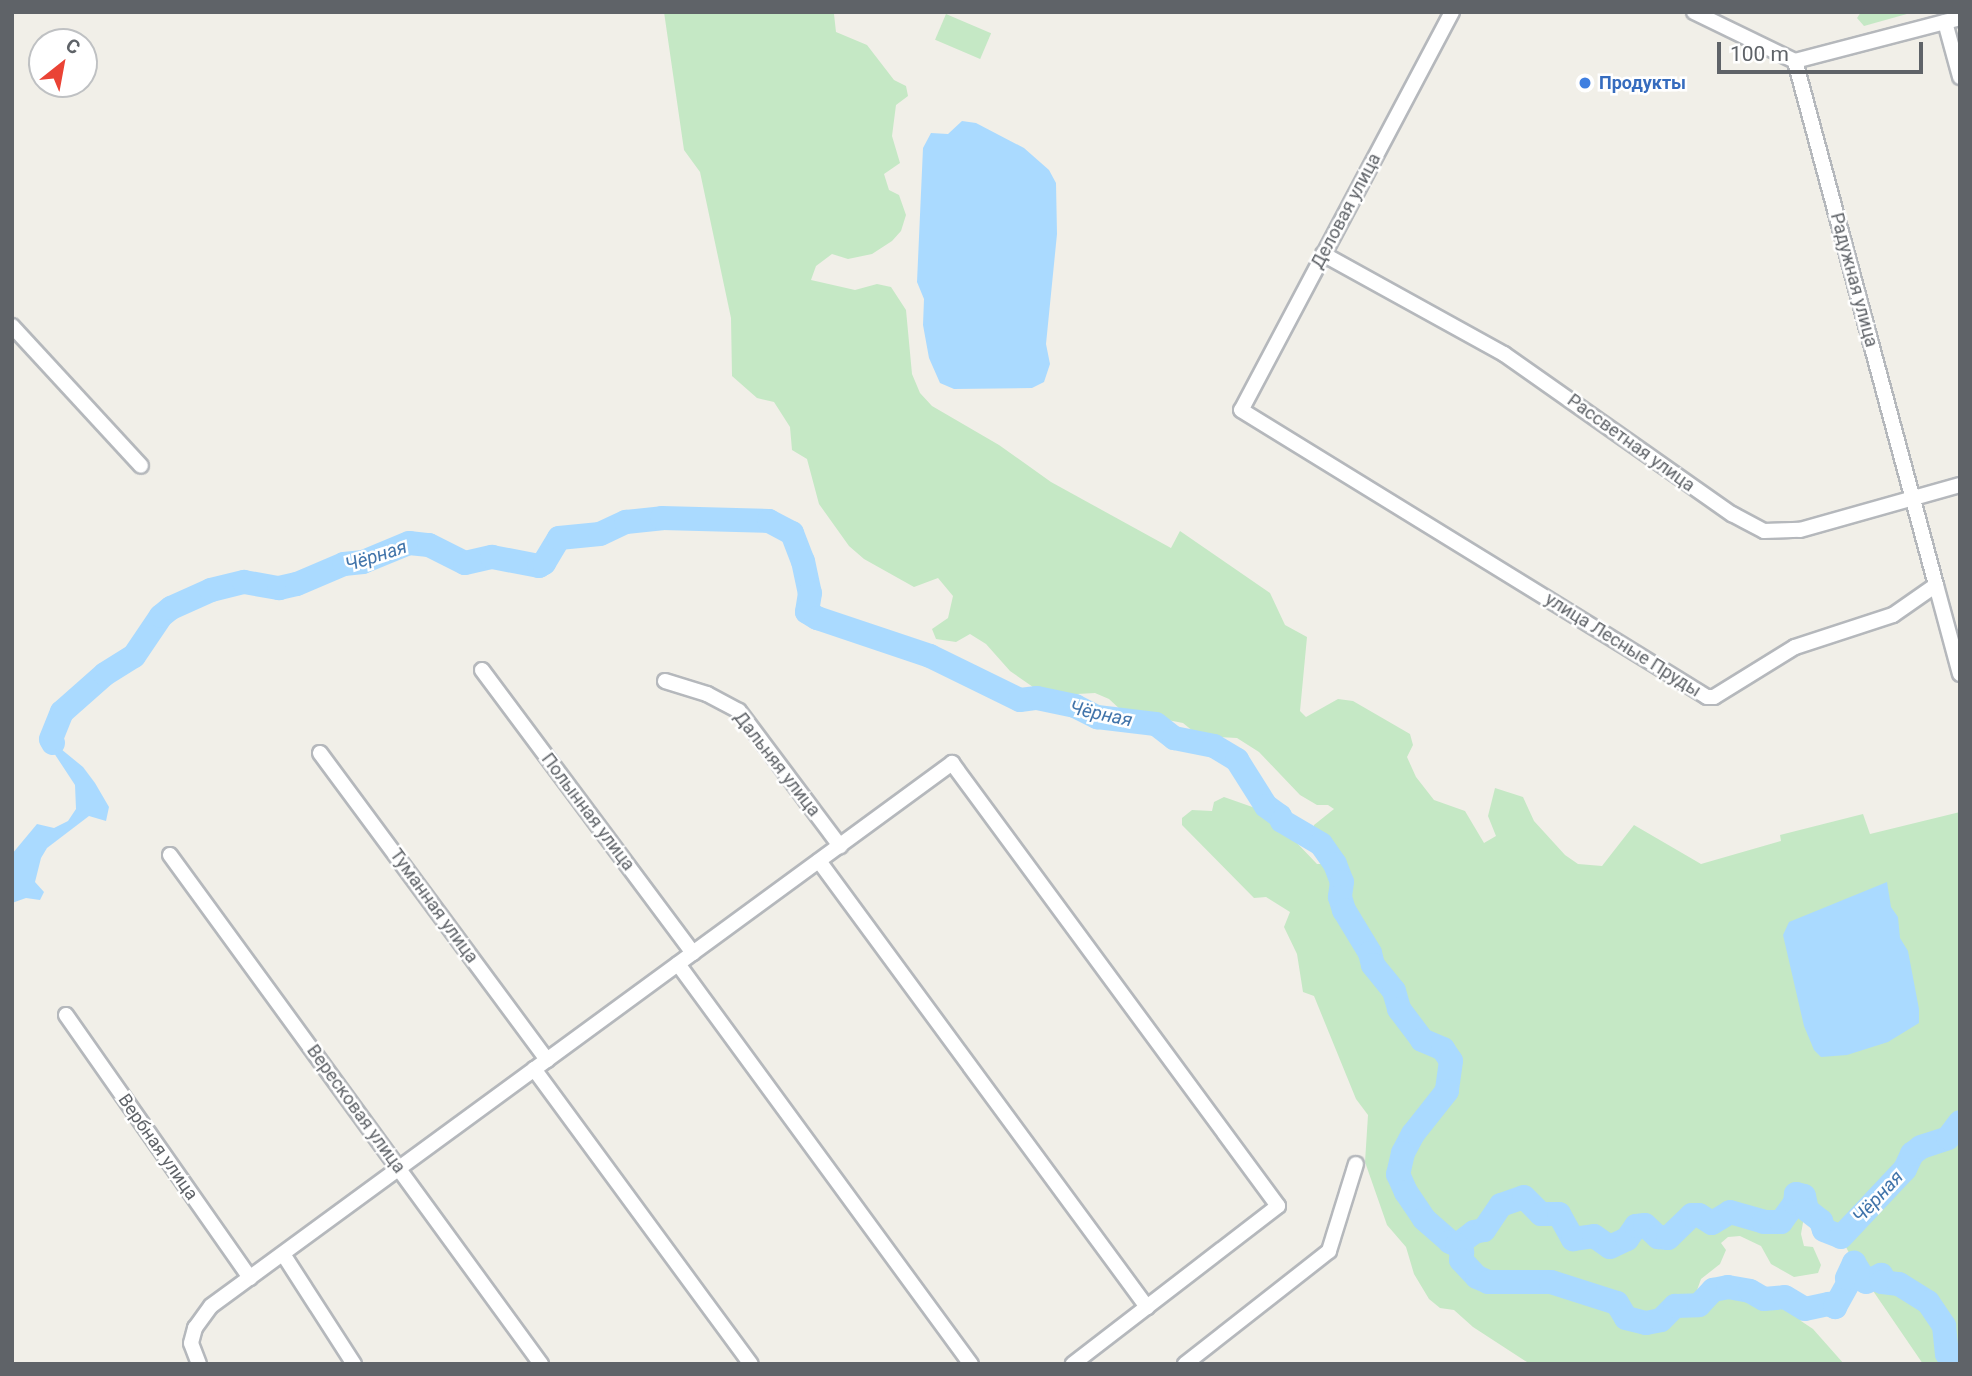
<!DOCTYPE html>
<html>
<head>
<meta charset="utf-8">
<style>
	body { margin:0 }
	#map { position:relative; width:1972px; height:1376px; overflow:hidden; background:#f1efe8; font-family:Roboto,sans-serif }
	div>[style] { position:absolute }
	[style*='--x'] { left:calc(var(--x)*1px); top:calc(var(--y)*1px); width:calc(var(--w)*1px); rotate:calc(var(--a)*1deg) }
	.green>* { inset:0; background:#c5e8c5; transform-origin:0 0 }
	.water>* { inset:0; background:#aadaff }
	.river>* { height:24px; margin:-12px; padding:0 12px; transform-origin:12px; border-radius:12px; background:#aadaff }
	.roads { filter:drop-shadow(2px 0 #b5b8bc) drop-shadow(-2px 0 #b5b8bc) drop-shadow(0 2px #b5b8bc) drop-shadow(0 -2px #b5b8bc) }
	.street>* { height:14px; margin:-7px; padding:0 7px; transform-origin:7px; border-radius:7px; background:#fff }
	.dots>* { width:19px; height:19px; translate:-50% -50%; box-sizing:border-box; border:4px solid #fff; border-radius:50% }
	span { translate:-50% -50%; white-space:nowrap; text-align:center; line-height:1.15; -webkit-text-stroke:5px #fff; paint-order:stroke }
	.shop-label { font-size:18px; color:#366cbe; font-weight:700 }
	.left { translate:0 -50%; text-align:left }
	.street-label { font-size:18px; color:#5f6368 }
	.water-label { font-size:19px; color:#4174aa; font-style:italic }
	.frame { position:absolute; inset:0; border:14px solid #5f6368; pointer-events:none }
	.north { position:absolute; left:28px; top:28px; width:70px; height:70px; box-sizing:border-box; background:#fff; border:2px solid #bfc1c3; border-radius:50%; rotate:31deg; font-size:19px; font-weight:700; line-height:28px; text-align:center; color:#5f6368 }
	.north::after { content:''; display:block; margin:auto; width:24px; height:32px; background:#ea4335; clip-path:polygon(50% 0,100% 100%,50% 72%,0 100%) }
	.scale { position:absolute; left:1717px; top:42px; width:206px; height:32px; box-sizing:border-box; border:4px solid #5f6368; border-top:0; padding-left:9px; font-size:21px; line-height:24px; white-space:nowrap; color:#5f6368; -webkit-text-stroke:5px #fff; paint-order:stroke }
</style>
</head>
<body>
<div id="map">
	<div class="green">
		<div style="clip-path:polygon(664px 12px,831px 12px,834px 14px,836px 32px,867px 45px,894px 80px,906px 86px,908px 96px,896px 105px,892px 136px,900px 163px,884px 174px,889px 190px,899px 195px,906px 215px,901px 231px,892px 241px,872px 254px,848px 259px,832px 254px,816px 266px,811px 280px,855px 290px,877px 284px,891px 287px,906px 310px,912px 374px,920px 393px,932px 406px,999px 445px,1051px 482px,1171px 548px,1180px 531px,1270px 593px,1285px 625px,1307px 637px,1300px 711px,1306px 717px,1338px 699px,1353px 701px,1410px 734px,1413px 745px,1407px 757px,1416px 777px,1434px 800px,1465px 811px,1484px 843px,1496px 836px,1488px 816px,1495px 788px,1523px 797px,1534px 821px,1565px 855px,1578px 864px,1602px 866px,1634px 825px,1701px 864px,1781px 841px,1780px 835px,1863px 814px,1870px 834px,1960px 812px,1960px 1364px,1923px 1364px,1854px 1263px,1841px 1237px,1824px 1230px,1820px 1221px,1807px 1210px,1804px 1196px,1796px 1194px,1795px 1203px,1804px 1217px,1801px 1234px,1804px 1246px,1813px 1247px,1821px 1265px,1818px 1273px,1794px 1277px,1771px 1264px,1761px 1246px,1740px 1236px,1728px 1237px,1721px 1243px,1726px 1250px,1720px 1264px,1701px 1279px,1696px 1293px,1676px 1306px,1699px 1305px,1713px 1290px,1728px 1287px,1750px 1291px,1764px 1299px,1791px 1299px,1801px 1321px,1813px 1329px,1844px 1364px,1530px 1364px,1473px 1327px,1454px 1310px,1440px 1308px,1429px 1299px,1414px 1274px,1406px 1247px,1387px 1225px,1365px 1162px,1368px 1115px,1356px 1099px,1314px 996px,1303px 992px,1297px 954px,1284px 927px,1290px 912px,1266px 897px,1254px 898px,1182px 825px,1182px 818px,1192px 810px,1212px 811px,1214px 802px,1224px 797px,1258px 809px,1275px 820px,1317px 864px,1335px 864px,1341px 857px,1330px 842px,1314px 831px,1314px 825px,1334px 809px,1328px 805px,1317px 805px,1300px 795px,1259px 752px,1237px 738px,1199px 736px,1183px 723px,1122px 711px,1109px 699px,1095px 693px,1059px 695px,1033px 687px,1010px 671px,986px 644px,970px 634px,956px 642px,936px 639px,932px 629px,948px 618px,953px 596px,938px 578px,914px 587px,864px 559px,849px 546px,819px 504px,807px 459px,792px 450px,790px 427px,774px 402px,757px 398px,732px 376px,731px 318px,700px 172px,684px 150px)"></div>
		<div style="clip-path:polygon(1861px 12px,1914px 12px,1864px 26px,1857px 18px)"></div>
		<div style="left:946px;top:14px;width:49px;height:28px;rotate:23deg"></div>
	</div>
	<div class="water">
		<div style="clip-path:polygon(962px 121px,976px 123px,1024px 148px,1049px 170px,1056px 183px,1057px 234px,1046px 344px,1050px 364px,1044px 382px,1032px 388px,954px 389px,940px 383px,929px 358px,923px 325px,924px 299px,917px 282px,923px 148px,931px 133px,948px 134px)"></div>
		<div style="clip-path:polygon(62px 712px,57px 740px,61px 749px,83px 767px,95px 783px,109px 807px,106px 821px,89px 816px,47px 848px,41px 858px,35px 882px,44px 892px,40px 900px,26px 898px,12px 903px,12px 854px,37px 824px,54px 828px,68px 821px,76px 809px,75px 785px,52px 750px,46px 748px,45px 741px,49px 727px)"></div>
		<div style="clip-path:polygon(1887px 882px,1891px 907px,1898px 917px,1900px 938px,1908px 951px,1919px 1009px,1919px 1023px,1888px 1042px,1847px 1055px,1821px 1057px,1814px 1050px,1804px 1026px,1783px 935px,1789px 922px)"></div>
	</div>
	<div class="river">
		<div style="--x:53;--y:743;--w:4;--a:-117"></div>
		<div style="--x:51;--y:739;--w:29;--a:-68"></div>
		<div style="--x:62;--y:712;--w:57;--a:-41.5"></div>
		<div style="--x:105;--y:674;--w:34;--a:-32"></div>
		<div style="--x:134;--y:656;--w:48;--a:-56"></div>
		<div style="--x:161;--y:616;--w:13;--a:-39"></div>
		<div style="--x:171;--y:608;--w:44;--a:-24.2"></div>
		<div style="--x:211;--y:590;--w:34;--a:-14"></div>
		<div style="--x:244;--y:582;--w:36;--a:10"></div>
		<div style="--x:279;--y:588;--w:18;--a:-13"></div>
		<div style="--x:297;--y:584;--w:51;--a:-23.1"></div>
		<div style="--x:344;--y:564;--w:19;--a:-6"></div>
		<div style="--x:363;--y:562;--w:50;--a:-22.4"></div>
		<div style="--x:409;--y:543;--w:20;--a:6"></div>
		<div style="--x:429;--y:545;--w:40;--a:26.6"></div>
		<div style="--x:465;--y:563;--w:28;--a:-13"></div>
		<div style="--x:492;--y:557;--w:48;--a:10.8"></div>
		<div style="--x:539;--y:566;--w:6;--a:-31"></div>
		<div style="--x:544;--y:563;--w:29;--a:-59"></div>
		<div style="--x:559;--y:538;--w:41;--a:-5.6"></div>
		<div style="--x:600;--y:534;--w:29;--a:-25"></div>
		<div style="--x:626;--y:522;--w:36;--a:-6"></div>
		<div style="--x:662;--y:518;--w:107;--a:1.6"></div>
		<div style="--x:769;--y:521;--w:26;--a:28"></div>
		<div style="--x:792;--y:533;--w:30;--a:69"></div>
		<div style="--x:803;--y:561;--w:33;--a:78"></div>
		<div style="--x:810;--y:593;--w:19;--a:99"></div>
		<div style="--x:807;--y:612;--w:12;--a:31"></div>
		<div style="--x:817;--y:618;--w:119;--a:18.6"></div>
		<div style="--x:930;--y:656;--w:100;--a:26.1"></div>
		<div style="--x:1020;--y:700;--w:17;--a:-7"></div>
		<div style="--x:1037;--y:698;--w:39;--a:12"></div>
		<div style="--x:1075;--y:706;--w:25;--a:27"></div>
		<div style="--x:1097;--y:717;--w:59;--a:6.8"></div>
		<div style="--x:1156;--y:724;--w:23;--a:38"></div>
		<div style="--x:1174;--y:738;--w:41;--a:11.3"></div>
		<div style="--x:1214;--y:746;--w:27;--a:31"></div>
		<div style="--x:1237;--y:760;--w:54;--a:57.8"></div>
		<div style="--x:1266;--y:806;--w:17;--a:36"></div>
		<div style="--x:1280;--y:816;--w:5;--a:68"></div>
		<div style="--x:1282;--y:821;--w:45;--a:30.5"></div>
		<div style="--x:1321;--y:844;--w:24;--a:55"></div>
		<div style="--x:1335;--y:864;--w:19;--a:69"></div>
		<div style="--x:1342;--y:882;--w:15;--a:98"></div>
		<div style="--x:1340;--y:897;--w:14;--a:73"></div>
		<div style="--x:1344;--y:910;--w:50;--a:58.8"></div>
		<div style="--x:1370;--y:953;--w:12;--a:76"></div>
		<div style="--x:1373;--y:965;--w:33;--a:51"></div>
		<div style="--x:1394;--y:991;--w:19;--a:74"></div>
		<div style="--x:1399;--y:1009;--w:39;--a:53"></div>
		<div style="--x:1422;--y:1040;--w:23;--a:23"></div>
		<div style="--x:1443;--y:1049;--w:14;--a:56"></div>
		<div style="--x:1451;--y:1061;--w:30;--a:98"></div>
		<div style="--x:1447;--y:1091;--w:55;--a:128.3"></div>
		<div style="--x:1413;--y:1134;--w:21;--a:118"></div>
		<div style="--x:1403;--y:1153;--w:22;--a:103"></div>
		<div style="--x:1398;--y:1174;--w:20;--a:66"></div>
		<div style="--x:1406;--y:1192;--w:32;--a:56"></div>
		<div style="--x:1424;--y:1219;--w:35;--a:41"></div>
		<div style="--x:1450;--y:1242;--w:8;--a:23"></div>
		<div style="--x:1457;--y:1245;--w:21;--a:-37"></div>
		<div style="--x:1474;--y:1232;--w:10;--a:-11"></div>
		<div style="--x:1484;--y:1230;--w:30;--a:-56"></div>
		<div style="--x:1501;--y:1205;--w:24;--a:-19"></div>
		<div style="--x:1524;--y:1197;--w:24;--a:45"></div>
		<div style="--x:1541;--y:1214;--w:18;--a:0"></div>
		<div style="--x:1559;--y:1214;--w:29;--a:61"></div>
		<div style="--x:1573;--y:1239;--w:21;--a:-8"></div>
		<div style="--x:1594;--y:1236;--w:19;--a:35"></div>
		<div style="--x:1610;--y:1247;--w:19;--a:-25"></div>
		<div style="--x:1627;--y:1239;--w:16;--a:-55"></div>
		<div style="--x:1636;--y:1226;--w:9;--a:-6"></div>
		<div style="--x:1645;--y:1225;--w:18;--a:43"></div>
		<div style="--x:1658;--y:1237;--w:10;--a:6"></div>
		<div style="--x:1668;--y:1238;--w:33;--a:-44"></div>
		<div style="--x:1692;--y:1215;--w:7;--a:0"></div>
		<div style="--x:1699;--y:1215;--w:15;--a:32"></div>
		<div style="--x:1712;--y:1223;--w:21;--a:-31"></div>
		<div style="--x:1730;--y:1212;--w:35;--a:16"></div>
		<div style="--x:1764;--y:1222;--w:17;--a:0"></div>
		<div style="--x:1781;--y:1222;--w:24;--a:-54"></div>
		<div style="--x:1795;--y:1203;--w:9;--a:-84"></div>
		<div style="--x:1796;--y:1194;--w:8;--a:14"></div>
		<div style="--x:1804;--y:1196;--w:14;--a:78"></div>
		<div style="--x:1807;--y:1210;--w:18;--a:38"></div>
		<div style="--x:1821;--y:1221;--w:9;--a:72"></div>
		<div style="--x:1824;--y:1230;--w:18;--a:22"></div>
		<div style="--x:1841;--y:1237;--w:93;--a:-46.7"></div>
		<div style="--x:1905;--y:1169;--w:17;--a:-65"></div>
		<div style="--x:1912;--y:1154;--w:11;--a:-38"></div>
		<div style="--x:1921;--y:1147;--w:28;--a:-18"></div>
		<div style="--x:1948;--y:1138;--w:20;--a:-53"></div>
		<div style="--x:1457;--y:1245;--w:9;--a:54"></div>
		<div style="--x:1462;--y:1252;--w:8;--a:97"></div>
		<div style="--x:1461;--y:1260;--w:23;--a:47"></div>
		<div style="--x:1477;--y:1277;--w:12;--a:24"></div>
		<div style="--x:1488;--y:1282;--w:63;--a:0"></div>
		<div style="--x:1551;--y:1282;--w:69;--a:17.7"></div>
		<div style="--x:1617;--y:1303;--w:17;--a:59"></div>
		<div style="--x:1626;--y:1318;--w:21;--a:14"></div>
		<div style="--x:1646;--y:1323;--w:15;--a:-11"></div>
		<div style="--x:1661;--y:1320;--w:20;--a:-45"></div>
		<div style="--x:1675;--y:1306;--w:24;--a:-2"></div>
		<div style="--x:1699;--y:1305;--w:21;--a:-47"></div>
		<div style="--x:1713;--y:1290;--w:15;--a:-11"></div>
		<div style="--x:1728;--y:1287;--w:22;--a:10"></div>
		<div style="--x:1750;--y:1291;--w:16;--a:30"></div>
		<div style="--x:1764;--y:1299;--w:21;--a:-5"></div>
		<div style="--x:1785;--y:1297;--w:23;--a:31"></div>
		<div style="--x:1805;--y:1309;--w:25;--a:-12"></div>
		<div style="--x:1829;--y:1304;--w:7;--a:27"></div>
		<div style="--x:1835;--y:1307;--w:29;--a:-61"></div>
		<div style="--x:1849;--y:1282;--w:4;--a:-117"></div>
		<div style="--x:1847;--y:1278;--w:17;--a:-65"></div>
		<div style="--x:1854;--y:1263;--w:22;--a:58"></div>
		<div style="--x:1866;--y:1282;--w:17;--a:-25"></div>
		<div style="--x:1881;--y:1275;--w:7;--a:82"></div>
		<div style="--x:1882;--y:1282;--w:17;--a:7"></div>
		<div style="--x:1899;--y:1284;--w:34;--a:32"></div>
		<div style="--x:1928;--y:1302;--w:29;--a:56"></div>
		<div style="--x:1944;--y:1326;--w:28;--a:84"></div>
		<div style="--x:1947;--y:1354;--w:13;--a:9"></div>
	</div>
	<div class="roads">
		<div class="street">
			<div style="--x:1452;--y:12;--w:450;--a:117.9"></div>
			<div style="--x:1241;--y:410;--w:547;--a:31.63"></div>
			<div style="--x:1707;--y:697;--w:7;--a:0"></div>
			<div style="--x:1714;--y:697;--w:95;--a:-31.7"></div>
			<div style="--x:1795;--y:647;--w:103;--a:-18.1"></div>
			<div style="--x:1893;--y:615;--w:52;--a:-34.9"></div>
			<div style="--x:1936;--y:585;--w:92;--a:74.9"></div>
			<div style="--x:1694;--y:12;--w:112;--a:25.9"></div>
			<div style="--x:1945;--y:22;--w:57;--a:74.7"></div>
			<div style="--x:1795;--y:61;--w:543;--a:74.94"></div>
			<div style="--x:1795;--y:61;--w:171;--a:-14.6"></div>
			<div style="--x:1323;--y:254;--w:207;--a:28.9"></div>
			<div style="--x:1504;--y:354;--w:279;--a:35.1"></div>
			<div style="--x:1732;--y:514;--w:36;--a:28"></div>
			<div style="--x:1764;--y:531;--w:36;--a:-2"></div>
			<div style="--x:1800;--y:530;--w:166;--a:-15.7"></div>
			<div style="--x:12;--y:326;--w:190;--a:47.3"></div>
			<div style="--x:482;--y:670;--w:353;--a:53.3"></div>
			<div style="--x:665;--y:681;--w:44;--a:17.2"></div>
			<div style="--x:707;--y:694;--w:36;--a:28"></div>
			<div style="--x:739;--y:711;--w:169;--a:53.2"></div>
			<div style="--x:320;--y:753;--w:382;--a:53.5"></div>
			<div style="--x:170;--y:855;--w:630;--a:53.91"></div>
			<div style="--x:819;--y:861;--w:554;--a:53.67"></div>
			<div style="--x:678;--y:964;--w:496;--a:53.8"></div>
			<div style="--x:66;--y:1015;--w:321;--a:55"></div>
			<div style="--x:534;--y:1069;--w:366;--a:53.7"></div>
			<div style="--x:283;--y:1254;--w:131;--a:57.2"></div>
			<div style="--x:199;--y:1364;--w:22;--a:-111"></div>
			<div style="--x:191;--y:1343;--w:16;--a:-75"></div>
			<div style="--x:195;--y:1328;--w:27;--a:-54"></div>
			<div style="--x:211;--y:1306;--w:919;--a:-36.23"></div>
			<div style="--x:952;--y:763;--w:550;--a:53.65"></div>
			<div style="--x:1278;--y:1206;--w:259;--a:142.4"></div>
			<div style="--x:1185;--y:1364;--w:183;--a:-38.1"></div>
			<div style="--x:1329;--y:1251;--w:91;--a:-72.8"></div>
		</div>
	</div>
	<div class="dots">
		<div style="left:1585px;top:83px;background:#3f7fe0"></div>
	</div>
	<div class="shop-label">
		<span class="left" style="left:1599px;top:83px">Продукты</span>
	</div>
	<div class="street-label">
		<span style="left:1346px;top:211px;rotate:-62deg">Деловая улица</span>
		<span style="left:1854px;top:280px;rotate:75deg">Радужная улица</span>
		<span style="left:1631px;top:443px;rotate:36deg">Рассветная улица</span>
		<span style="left:1623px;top:645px;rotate:32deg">улица Лесные Пруды</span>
		<span style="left:777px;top:764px;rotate:52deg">Дальняя улица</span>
		<span style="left:588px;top:812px;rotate:53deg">Полынная улица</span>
		<span style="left:434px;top:906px;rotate:54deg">Туманная улица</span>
		<span style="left:356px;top:1109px;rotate:54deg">Вересковая улица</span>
		<span style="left:158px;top:1147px;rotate:55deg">Вербная улица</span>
	</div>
	<div class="water-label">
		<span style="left:376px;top:556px;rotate:-18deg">Чёрная</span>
		<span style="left:1101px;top:714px;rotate:12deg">Чёрная</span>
		<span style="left:1878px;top:1197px;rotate:-47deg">Чёрная</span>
	</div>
	<div class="frame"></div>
	<div class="north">С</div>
	<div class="scale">100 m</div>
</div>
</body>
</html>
